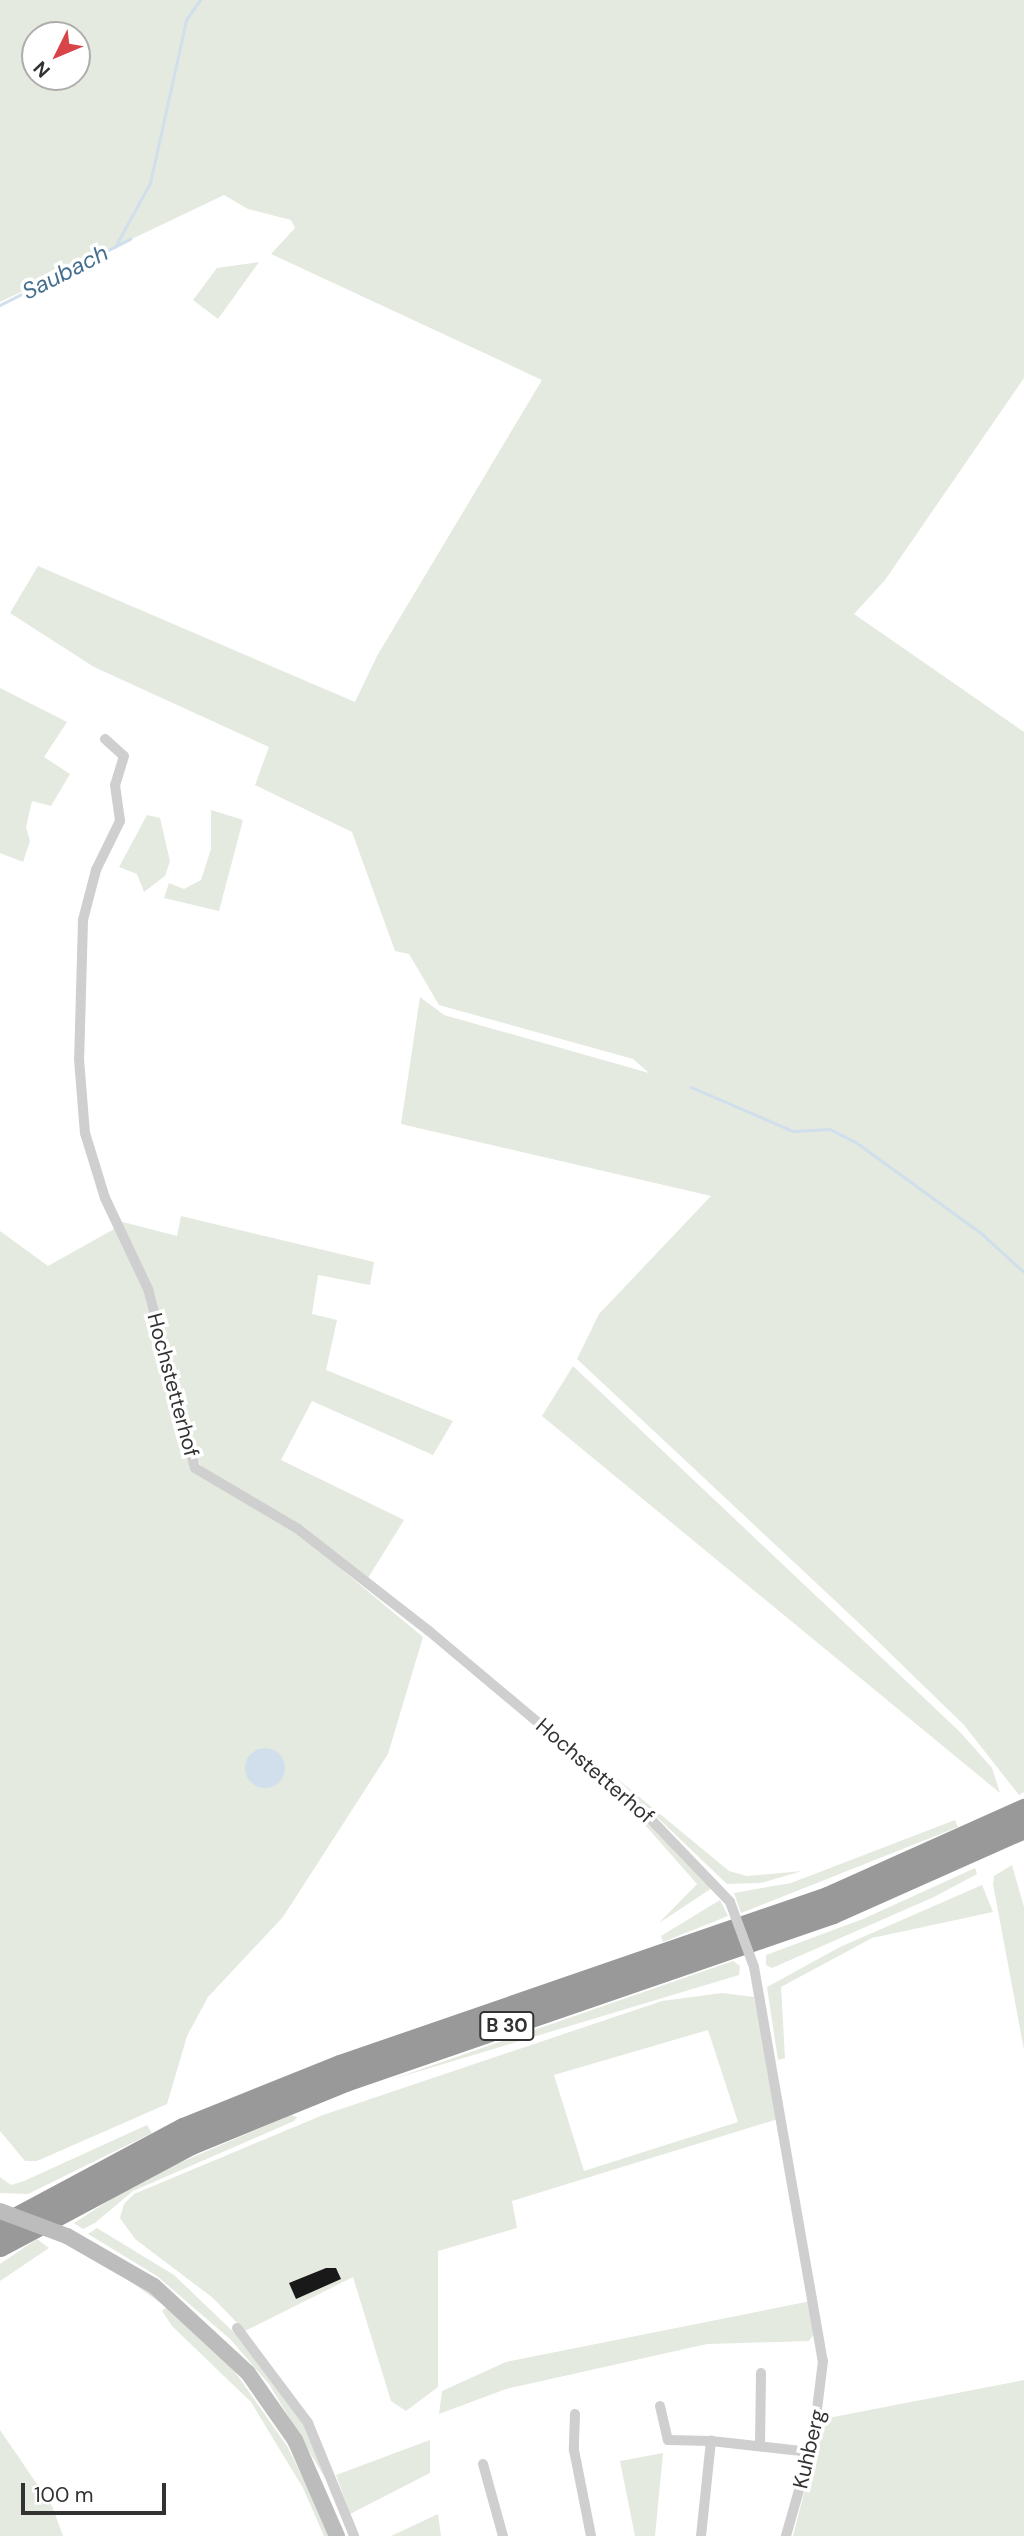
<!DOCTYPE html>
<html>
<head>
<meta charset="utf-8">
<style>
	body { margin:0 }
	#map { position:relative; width:1024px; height:2536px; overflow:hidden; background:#fff; font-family:"DM Sans",sans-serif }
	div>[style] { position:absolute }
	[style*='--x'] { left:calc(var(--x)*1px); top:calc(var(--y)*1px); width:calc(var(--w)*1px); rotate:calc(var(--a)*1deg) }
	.green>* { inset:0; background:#e4eadf }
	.water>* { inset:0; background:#d0dfeb }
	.round { border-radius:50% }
	.stream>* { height:2.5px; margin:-1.25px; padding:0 1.25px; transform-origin:1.25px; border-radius:1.25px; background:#d0dfeb }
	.building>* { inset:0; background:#191919 }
	.street>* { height:10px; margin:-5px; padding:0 5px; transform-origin:5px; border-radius:5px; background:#cfcfcf }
	.secondary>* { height:16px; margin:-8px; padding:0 8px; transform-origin:8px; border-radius:8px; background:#bcbcbc }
	.highway>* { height:21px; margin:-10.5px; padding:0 10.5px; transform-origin:10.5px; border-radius:10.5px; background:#999 }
	.street-bridge>* { height:10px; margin:-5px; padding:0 5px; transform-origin:5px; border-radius:5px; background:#cfcfcf }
	.secondary-bridge>* { height:16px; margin:-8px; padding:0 8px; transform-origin:8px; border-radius:8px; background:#bcbcbc }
	span { translate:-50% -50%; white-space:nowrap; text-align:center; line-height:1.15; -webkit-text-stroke:7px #fff; paint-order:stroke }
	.shield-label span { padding:2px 5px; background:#fff; border:2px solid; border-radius:5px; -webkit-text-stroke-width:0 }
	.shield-label { font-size:19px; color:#323232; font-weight:700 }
	.street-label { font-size:21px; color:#323232 }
	.water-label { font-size:23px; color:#456f8f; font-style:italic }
	.north { position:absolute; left:21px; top:21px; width:70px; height:70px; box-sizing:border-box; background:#fff; border:2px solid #adadad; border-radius:50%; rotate:227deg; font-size:19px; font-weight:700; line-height:28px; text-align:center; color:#323232 }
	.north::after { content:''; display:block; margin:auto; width:24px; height:32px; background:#d84548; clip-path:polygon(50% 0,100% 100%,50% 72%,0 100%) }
	.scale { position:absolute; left:21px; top:2483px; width:145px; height:32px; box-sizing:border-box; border:4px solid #323232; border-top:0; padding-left:9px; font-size:21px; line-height:24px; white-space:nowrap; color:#323232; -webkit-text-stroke:5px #fff; paint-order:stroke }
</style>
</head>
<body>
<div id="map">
	<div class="green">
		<div style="clip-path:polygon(evenodd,0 0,1024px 0,1024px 378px,885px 580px,854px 614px,1024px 732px,1024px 1792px,1019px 1795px,964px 1725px,861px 1625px,577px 1359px,599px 1314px,711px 1196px,401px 1124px,420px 997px,444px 1015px,649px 1073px,633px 1059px,439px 1005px,409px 954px,395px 951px,352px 832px,255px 785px,269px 747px,94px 667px,10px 613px,38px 566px,355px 702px,377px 656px,542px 380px,271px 254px,295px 228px,291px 220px,248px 209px,224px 195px,0 302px,0 0,35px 35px,77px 35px,77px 77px,35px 77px,35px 35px)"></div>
		<div style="clip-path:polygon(259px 262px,218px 319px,193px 300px,217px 268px)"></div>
		<div style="clip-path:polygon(0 688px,67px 722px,44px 757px,70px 774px,51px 806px,32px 801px,26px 827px,30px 841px,23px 862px,0 853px)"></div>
		<div style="clip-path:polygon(211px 810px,243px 820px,219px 911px,164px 898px,169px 883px,184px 889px,201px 880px,211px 849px)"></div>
		<div style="clip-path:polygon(147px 815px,160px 818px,170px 861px,165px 876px,144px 892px,137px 874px,119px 867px)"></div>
		<div style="clip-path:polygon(181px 1216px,374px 1262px,370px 1285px,318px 1275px,312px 1314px,337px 1320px,326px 1370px,453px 1421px,433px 1455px,312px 1401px,281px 1460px,404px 1520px,368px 1578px,203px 1469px,195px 1456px,148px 1284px,119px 1221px,177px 1236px)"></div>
		<div style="clip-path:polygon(116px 1228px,143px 1290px,191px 1469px,300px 1535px,423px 1637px,388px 1754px,283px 1917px,208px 1997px,187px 2036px,167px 2104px,37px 2161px,25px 2161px,0 2131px,0 1231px,48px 1266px)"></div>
		<div style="clip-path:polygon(573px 1366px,960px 1732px,992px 1768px,1000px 1793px,542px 1416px)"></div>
		<div style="clip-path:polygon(614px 1776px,729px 1871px,747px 1876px,802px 1871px,761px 1883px,727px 1884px)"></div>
		<div style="clip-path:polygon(616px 1792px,695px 1865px,712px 1888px,659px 1923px,697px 1884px)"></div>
		<div style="clip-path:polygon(955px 1820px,958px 1827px,741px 1913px,734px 1893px,791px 1883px)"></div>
		<div style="clip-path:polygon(1012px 1865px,1024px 1907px,1024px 2050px,993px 1884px,994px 1876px)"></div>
		<div style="clip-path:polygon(975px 1868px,977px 1874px,934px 1897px,772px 1968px,766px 1965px,766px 1955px,863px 1919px)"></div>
		<div style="clip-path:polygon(982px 1885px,993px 1912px,872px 1938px,781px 1987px,785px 2058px,778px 2060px,767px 1987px,840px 1947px)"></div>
		<div style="clip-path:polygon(720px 1900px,728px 1916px,663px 1942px,661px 1936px)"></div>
		<div style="clip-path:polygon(733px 1961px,740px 1966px,739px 1975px,390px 2080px)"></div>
		<div style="clip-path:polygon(evenodd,722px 1993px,754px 1997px,778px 2119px,512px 2201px,517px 2228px,438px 2251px,438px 2387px,406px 2411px,391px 2401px,353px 2277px,245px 2331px,213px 2298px,135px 2239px,120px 2218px,124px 2204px,134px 2194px,323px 2115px,662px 2001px,722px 1993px,708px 2030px,738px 2122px,584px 2171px,554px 2075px,708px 2030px)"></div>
		<div style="clip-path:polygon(291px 2115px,297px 2117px,294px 2121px,133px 2191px,95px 2223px,83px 2229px,74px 2223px,144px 2178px)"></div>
		<div style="clip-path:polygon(147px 2125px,152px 2133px,28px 2194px,0 2193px,0 2177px,11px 2185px,24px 2181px)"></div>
		<div style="clip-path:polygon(97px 2228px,174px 2275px,244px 2342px,306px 2426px,325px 2478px,269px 2384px,231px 2340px,157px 2276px,88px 2234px)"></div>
		<div style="clip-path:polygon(37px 2239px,49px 2248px,0 2281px,0 2264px)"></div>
		<div style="clip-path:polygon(110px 2267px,131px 2275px,221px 2352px,287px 2446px,332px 2536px,324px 2536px,303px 2488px,251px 2402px,172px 2326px,162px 2311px,166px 2307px)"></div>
		<div style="clip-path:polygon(811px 2301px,816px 2331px,809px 2341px,707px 2344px,506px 2389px,439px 2414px,442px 2391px,506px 2362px)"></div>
		<div style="clip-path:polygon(1024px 2380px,1024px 2536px,793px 2536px,823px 2419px)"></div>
		<div style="clip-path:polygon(0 2430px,52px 2506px,63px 2536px,0 2536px)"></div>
		<div style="clip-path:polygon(430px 2440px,430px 2473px,350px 2514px,336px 2475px)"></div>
		<div style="clip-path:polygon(663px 2453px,655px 2536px,635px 2536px,620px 2461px)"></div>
		<div style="clip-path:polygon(438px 2514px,441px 2536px,391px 2536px)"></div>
	</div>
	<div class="water">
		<div class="round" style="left:245px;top:1748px;width:40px;height:40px"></div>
	</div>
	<div class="stream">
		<div style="--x:115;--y:247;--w:73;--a:-61.3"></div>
		<div style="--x:150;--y:183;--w:167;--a:-77.5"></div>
		<div style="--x:186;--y:20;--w:24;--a:-55"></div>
		<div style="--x:0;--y:305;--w:146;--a:-26.9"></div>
		<div style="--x:691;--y:1087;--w:111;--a:23.3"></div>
		<div style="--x:793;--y:1131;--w:37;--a:-3"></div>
		<div style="--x:830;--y:1129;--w:29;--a:27"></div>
		<div style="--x:856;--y:1142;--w:153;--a:36"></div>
		<div style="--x:980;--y:1232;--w:59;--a:42.3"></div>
	</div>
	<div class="building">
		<div style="clip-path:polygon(326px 2268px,336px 2268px,341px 2279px,296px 2299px,289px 2283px)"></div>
	</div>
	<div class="street">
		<div style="--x:105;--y:739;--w:25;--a:42"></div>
		<div style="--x:124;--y:756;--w:30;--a:107"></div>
		<div style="--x:115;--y:785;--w:36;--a:82"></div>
		<div style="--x:120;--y:821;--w:55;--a:116.1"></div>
		<div style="--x:96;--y:870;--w:52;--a:104.6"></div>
		<div style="--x:83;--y:920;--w:139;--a:91.6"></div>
		<div style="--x:79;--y:1059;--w:74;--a:85.4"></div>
		<div style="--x:85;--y:1133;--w:68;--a:72.9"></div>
		<div style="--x:105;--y:1198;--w:101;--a:64.7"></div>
		<div style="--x:148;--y:1289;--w:185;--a:75.3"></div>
		<div style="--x:195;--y:1468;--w:120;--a:30.6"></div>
		<div style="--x:298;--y:1529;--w:166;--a:37.9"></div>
		<div style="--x:429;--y:1631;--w:275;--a:40"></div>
		<div style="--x:640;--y:1808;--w:130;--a:46.2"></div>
		<div style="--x:754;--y:1967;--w:400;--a:80.1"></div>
		<div style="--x:823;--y:2361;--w:81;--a:97.1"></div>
		<div style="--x:813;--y:2441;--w:99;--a:105.9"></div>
		<div style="--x:237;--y:2328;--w:119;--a:53.2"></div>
		<div style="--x:308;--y:2423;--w:122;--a:67.8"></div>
		<div style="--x:660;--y:2406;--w:35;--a:77"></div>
		<div style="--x:668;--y:2440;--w:43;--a:1.3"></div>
		<div style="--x:575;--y:2414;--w:36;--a:92"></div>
		<div style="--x:574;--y:2450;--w:88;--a:78.8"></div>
		<div style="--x:760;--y:2445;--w:72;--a:-89.2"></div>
		<div style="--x:483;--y:2464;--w:75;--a:74.5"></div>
		<div style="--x:701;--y:2536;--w:96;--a:-84"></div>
		<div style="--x:711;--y:2441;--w:100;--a:6.3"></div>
	</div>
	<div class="secondary">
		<div style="--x:67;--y:2236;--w:100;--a:29.9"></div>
		<div style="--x:154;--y:2286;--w:128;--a:42.8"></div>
		<div style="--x:248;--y:2373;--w:82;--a:55"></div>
		<div style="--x:295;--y:2440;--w:105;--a:66.4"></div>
	</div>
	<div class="highway">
		<div style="--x:0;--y:2226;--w:208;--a:-28.2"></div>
		<div style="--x:183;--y:2128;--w:169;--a:-21.9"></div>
		<div style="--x:340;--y:2065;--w:515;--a:-19.03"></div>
		<div style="--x:827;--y:1897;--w:216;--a:-24.1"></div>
		<div style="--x:0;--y:2246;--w:217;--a:-28.1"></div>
		<div style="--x:191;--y:2144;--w:166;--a:-22.2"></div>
		<div style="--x:345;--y:2081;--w:516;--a:-19"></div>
		<div style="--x:833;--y:1913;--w:209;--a:-24"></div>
	</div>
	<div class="street-bridge">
		<div style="--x:730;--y:1902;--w:69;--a:69.7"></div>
	</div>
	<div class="secondary-bridge">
		<div style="--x:0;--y:2211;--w:72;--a:20.5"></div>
	</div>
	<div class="shield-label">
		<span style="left:507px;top:2026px">B 30</span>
	</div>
	<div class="street-label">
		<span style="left:173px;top:1385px;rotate:75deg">Hochstetterhof</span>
		<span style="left:595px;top:1771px;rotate:41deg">Hochstetterhof</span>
		<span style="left:809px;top:2449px;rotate:-77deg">Kuhberg</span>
	</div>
	<div class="water-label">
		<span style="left:65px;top:272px;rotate:-27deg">Saubach</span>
	</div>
	<div class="north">N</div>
	<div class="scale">100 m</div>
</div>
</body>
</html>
